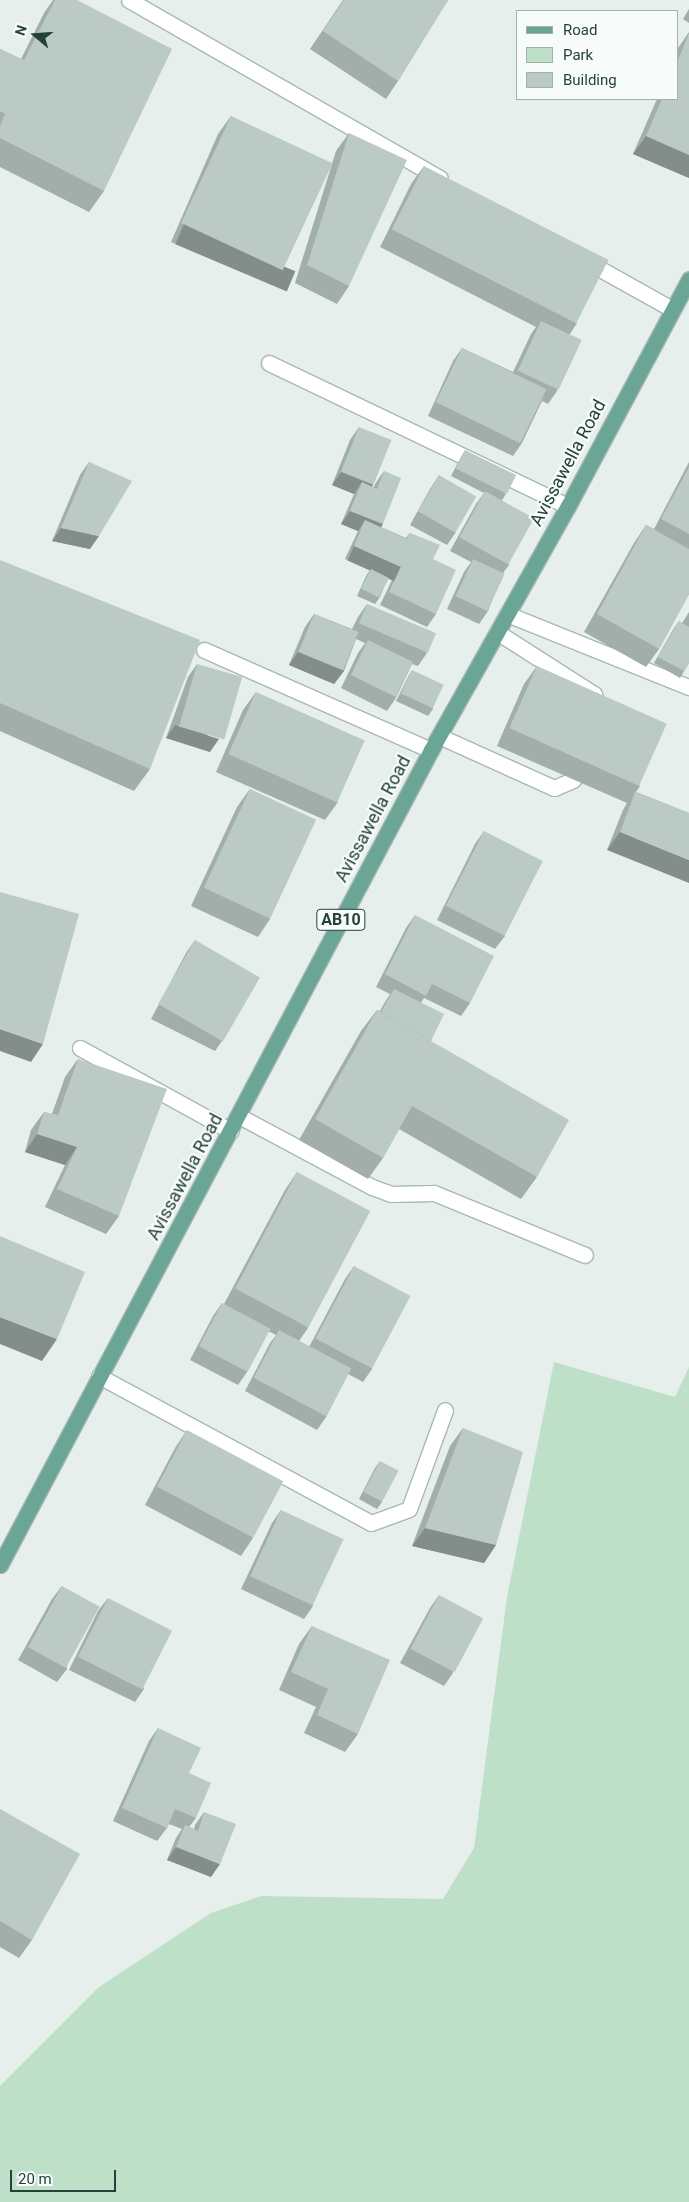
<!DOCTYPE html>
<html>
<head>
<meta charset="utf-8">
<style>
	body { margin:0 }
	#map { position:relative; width:689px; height:2202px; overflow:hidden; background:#e6efeb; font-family:Roboto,sans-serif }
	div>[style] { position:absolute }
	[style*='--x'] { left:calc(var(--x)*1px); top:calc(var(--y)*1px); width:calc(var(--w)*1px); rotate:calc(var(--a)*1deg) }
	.green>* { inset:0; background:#bfe0c8 }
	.roads { filter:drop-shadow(1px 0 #a8b8b2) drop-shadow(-1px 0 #a8b8b2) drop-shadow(0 1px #a8b8b2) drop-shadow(0 -1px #a8b8b2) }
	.lane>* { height:15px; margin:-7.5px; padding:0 7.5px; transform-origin:7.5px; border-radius:7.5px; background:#fff }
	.street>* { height:15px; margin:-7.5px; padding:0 7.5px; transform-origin:7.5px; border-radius:7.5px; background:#fff }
	.primary>* { height:15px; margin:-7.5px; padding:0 7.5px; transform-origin:7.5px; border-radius:7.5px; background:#6aa596 }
	.wall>* { inset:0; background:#a1aea9 }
	.shaded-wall>* { inset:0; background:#838d89; transform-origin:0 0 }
	.building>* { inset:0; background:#bbcac4; transform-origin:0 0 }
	span { translate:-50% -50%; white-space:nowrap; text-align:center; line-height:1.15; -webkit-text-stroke:4.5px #f7fbf9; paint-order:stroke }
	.shield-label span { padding:1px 4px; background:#f7fbf9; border:1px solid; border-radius:4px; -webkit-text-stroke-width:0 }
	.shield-label { font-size:16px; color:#24423a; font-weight:700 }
	.street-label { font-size:18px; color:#24423a }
	.legend { position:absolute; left:516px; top:10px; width:162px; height:90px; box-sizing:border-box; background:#f7fbf9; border:1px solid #a3b1ad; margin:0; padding:6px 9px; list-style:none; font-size:15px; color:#24423a }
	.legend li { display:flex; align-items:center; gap:10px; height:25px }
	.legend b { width:25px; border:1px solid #a3b1ad }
	.north { position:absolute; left:10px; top:10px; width:50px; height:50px; -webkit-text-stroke:4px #f7fbf9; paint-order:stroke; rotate:288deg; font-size:14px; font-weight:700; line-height:20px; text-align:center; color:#24423a }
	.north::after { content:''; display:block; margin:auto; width:18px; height:22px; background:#24423a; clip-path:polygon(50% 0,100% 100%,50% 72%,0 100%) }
	.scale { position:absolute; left:10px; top:2170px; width:106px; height:22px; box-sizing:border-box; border:2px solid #24423a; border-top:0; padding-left:6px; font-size:15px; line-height:18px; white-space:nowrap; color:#24423a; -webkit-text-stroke:4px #f7fbf9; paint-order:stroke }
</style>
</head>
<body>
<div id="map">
	<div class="green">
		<div style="clip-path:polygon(554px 1362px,675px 1397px,689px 1367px,689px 2202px,0 2202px,0 2086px,99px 1987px,211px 1913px,261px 1896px,443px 1899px,474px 1848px,507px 1597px)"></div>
	</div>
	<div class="roads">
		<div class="lane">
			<div style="--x:129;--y:0;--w:358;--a:29.8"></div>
			<div style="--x:586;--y:261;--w:98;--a:29.2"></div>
			<div style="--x:507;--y:614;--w:196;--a:21.9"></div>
			<div style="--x:497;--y:632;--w:115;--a:32.6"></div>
			<div style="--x:594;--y:694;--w:7;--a:74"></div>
			<div style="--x:204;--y:650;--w:248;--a:23.8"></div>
			<div style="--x:439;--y:736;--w:126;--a:24.3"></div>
			<div style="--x:554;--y:788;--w:21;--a:-23"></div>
			<div style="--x:239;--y:1116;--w:151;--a:28.1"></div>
			<div style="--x:372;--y:1187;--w:20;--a:20"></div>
			<div style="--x:391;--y:1194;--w:43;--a:-1.3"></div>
			<div style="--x:434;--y:1193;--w:163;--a:22.3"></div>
			<div style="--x:99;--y:1376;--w:309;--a:28.4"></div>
			<div style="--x:371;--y:1523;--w:40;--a:-20.2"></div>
			<div style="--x:409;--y:1509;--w:105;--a:-70"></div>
		</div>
		<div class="street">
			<div style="--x:269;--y:363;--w:331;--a:25.6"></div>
			<div style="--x:80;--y:1048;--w:172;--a:28.8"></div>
		</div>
		<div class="primary">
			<div style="--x:0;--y:1565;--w:922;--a:-62.13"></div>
			<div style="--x:431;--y:750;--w:280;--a:-60.7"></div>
			<div style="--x:568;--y:506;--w:257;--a:-61.9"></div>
		</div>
	</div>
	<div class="wall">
		<div style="clip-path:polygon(53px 0,77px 0,104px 191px,89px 212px,0 167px,0 49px,21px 59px,44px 13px)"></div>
		<div style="clip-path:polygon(343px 0,448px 0,398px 81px,386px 99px,310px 49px)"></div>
		<div style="clip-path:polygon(689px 9px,689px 23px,683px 19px)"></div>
		<div style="clip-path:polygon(689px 32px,689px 178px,633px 154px,657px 99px,678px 99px,678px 48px)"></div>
		<div style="clip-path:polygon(231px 116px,283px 289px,171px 242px,218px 134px)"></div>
		<div style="clip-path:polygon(349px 133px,349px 286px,337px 304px,295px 283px,336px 151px)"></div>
		<div style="clip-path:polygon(424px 166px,577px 323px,570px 334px,557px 391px,548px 404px,542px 401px,522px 443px,513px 456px,428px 416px,453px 361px,462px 348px,513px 372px,531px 334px,536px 327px,380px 247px,411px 184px)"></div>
		<div style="clip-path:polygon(359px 427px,373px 485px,372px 487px,374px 487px,375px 484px,384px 471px,383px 524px,381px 527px,406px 538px,410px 533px,433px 559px,436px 614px,427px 627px,380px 605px,392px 580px,388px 578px,380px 597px,375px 604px,357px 596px,366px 576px,370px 570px,345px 559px,358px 531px,341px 524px,354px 494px,332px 485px,350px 440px)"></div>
		<div style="clip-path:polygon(465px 450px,506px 494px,502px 500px,509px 565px,503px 573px,488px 611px,479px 624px,447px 609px,464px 572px,471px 562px,450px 551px,476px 504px,484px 493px,451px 476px,461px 457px)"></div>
		<div style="clip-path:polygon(89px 462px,90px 549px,52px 541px,80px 475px)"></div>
		<div style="clip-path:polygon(689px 462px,689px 594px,659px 649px,646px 667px,584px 632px,634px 543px,646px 525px,654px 529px)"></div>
		<div style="clip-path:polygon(439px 475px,456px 532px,447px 545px,410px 525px,430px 489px)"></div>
		<div style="clip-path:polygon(0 560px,150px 769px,134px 791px,0 731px)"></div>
		<div style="clip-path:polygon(367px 604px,427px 653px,418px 666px,412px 664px,396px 698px,387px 711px,341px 688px,358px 653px,365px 643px,356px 639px,344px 671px,334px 684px,289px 665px,305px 627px,314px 614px,352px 629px,358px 617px)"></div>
		<div style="clip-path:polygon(689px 612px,689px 663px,680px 678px,654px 663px,674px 628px,679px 621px,682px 623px)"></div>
		<div style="clip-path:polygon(197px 664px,210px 752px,166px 738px,188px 677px)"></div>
		<div style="clip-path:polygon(537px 666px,640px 786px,636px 792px,689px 813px,607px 850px,623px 810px,627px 803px,497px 746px,524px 684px)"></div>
		<div style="clip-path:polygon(412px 670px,433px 709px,428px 716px,396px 701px,408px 677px)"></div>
		<div style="clip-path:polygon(256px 692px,338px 802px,325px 820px,216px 772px,243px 710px)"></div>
		<div style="clip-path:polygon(250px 789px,270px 919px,258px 937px,191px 906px,237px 807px)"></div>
		<div style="clip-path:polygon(484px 831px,505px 936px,495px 949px,437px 920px,475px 844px)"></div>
		<div style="clip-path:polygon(415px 915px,470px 1003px,461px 1016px,424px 998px,421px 1003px,431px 1041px,537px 1177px,521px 1199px,399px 1129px,383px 1158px,368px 1179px,299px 1140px,361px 1031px,377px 1010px,380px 1011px,385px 1002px,390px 994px,376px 987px,406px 928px)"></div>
		<div style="clip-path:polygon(195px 940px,224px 1038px,215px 1051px,151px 1019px,186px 953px)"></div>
		<div style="clip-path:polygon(78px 1059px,119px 1216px,106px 1234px,45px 1207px,65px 1165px,25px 1152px,31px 1130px,44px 1112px,52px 1114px,65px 1077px)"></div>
		<div style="clip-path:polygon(297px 1172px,308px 1328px,299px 1341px,309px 1347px,345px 1279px,354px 1266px,372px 1369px,363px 1382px,348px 1374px,326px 1417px,317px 1430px,245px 1391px,270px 1343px,276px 1335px,268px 1331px,247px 1372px,238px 1385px,190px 1360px,213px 1316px,222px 1303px,224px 1304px,285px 1190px)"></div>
		<div style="clip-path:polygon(463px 1428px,496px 1545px,484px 1563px,412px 1546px,450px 1446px)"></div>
		<div style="clip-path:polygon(187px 1430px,253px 1538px,241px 1556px,145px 1505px,175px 1448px)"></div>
		<div style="clip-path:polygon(380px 1461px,382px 1502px,377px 1509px,359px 1499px,375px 1468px)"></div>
		<div style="clip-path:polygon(281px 1510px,313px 1606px,304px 1619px,241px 1589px,272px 1523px)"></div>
		<div style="clip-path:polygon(62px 1586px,67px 1669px,57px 1682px,18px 1660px,52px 1599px)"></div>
		<div style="clip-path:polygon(439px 1595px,453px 1673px,444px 1686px,400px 1663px,430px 1608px)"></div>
		<div style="clip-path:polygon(108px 1598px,144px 1689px,135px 1702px,69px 1670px,98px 1611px)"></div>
		<div style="clip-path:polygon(312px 1626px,358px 1734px,345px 1752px,304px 1733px,316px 1707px,279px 1690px,299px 1644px)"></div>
		<div style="clip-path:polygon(158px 1728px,189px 1773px,196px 1818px,189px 1827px,194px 1829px,195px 1825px,204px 1812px,211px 1877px,167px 1860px,176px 1838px,182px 1829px,169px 1824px,167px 1828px,157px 1841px,113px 1821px,149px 1741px)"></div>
		<div style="clip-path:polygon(0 1809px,32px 1940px,19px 1958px,0 1947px)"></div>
	</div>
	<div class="shaded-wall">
		<div style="clip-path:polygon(646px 136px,689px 155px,689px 178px,633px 154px)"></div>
		<div style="left:184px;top:224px;width:121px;height:22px;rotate:23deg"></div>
		<div style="clip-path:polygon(341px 472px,373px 485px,364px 498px,362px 482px,354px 494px,332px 485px)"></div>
		<div style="clip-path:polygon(350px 511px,383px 524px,374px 537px,365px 520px,358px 531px,341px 524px)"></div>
		<div style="clip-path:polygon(61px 528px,99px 536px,90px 549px,52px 541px)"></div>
		<div style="left:354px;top:546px;width:51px;height:16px;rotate:24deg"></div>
		<div style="clip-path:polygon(298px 652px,344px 671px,334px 684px,289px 665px)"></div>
		<div style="clip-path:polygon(175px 725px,219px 739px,210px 752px,166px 738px)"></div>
		<div style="clip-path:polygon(620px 832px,689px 860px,689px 883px,607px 850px)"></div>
		<div style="clip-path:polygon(0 1029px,43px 1044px,31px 1062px,0 1051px)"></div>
		<div style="clip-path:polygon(37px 1134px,77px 1147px,65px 1165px,25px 1152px)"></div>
		<div style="clip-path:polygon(0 1317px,57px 1339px,42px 1361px,0 1344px)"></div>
		<div style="clip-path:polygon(425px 1528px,496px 1545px,484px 1563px,412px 1546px)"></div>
		<div style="clip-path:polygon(176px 1847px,220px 1864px,211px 1877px,167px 1860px)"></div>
	</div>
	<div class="building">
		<div style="clip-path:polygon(55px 0,77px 0,172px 49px,104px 191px,0 138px,0 126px,5px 114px,0 111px,0 49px,24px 60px)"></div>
		<div style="clip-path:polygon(344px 0,448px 0,398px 81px,323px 31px)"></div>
		<div style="clip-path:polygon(689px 33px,689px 155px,646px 136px,662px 99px,678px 99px,678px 60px)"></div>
		<div style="left:231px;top:116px;width:112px;height:118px;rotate:25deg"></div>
		<div style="clip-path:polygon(349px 133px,407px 160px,349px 286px,307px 265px)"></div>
		<div style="left:424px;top:166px;width:207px;height:71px;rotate:27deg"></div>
		<div style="left:541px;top:321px;width:45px;height:55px;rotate:25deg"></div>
		<div style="left:462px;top:348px;width:94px;height:60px;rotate:26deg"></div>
		<div style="left:359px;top:427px;width:35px;height:48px;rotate:22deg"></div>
		<div style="left:465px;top:450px;width:57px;height:21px;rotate:26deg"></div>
		<div style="clip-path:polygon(89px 462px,132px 481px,99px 536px,61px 528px)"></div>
		<div style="clip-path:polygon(689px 467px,689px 534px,661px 519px)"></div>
		<div style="clip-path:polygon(384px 471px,401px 478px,383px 524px,350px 511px,362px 482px,377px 489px)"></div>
		<div style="left:439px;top:475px;width:43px;height:42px;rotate:30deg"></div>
		<div style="left:485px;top:491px;width:56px;height:53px;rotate:29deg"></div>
		<div style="clip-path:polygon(365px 520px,407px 539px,410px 533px,440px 545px,433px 559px,456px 570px,436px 614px,389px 592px,401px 567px,354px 546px)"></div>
		<div style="clip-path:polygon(646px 525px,689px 549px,689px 594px,659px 649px,597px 614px)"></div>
		<div style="left:473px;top:559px;width:35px;height:41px;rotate:25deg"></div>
		<div style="clip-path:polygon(0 560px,200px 640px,150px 769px,0 703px)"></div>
		<div style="left:371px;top:569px;width:20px;height:22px;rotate:27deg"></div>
		<div style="left:367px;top:604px;width:75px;height:21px;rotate:23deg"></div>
		<div style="left:314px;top:614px;width:48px;height:41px;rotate:22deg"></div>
		<div style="clip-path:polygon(679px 621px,689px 627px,689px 663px,684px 671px,658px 657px)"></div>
		<div style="left:368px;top:640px;width:50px;height:39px;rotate:26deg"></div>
		<div style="left:197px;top:664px;width:47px;height:65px;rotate:16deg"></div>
		<div style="left:537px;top:666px;width:142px;height:68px;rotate:24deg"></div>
		<div style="left:412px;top:670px;width:35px;height:26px;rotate:25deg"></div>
		<div style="left:256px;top:692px;width:119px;height:68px;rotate:24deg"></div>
		<div style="left:250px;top:789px;width:73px;height:109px;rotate:25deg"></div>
		<div style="clip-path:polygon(635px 792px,689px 813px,689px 860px,620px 832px)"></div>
		<div style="left:484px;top:831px;width:66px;height:84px;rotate:27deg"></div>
		<div style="clip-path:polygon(0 892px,79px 914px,43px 1044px,0 1029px)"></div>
		<div style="clip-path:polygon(415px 915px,494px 956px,470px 1003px,432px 984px,426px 996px,385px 974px)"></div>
		<div style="left:195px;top:940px;width:75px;height:74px;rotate:30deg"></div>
		<div style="clip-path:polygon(394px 989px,444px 1014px,431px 1041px,381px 1012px)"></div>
		<div style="clip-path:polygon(377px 1010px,569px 1120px,537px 1177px,412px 1106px,383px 1158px,315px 1119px)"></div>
		<div style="clip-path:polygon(78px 1059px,167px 1089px,119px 1216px,57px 1189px,77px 1147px,37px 1134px,44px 1112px,58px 1115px)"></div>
		<div style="left:297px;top:1172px;width:83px;height:132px;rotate:28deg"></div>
		<div style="clip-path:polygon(0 1236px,85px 1272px,57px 1339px,0 1317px)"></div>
		<div style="left:354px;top:1266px;width:64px;height:82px;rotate:28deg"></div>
		<div style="left:222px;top:1303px;width:55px;height:49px;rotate:28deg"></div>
		<div style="left:279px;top:1330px;width:82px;height:54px;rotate:28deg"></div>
		<div style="clip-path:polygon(463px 1428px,523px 1452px,496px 1545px,425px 1528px)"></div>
		<div style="left:187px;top:1430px;width:109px;height:64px;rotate:28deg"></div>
		<div style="left:380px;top:1461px;width:21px;height:35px;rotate:28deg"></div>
		<div style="left:281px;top:1510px;width:69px;height:73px;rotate:25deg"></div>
		<div style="left:62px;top:1586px;width:43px;height:70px;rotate:29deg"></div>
		<div style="left:439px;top:1595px;width:50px;height:61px;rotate:28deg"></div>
		<div style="left:108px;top:1598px;width:72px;height:66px;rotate:27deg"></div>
		<div style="clip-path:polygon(312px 1626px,390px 1660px,358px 1734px,317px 1715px,328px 1689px,291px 1672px)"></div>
		<div style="clip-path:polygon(158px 1728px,201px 1748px,189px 1773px,211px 1783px,196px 1818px,175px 1809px,167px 1828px,122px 1808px)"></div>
		<div style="clip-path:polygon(0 1809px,80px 1854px,32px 1940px,0 1921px)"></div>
		<div style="clip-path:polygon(204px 1812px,236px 1824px,220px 1864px,176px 1847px,185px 1825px,198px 1831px)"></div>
	</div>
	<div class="shield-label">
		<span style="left:341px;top:920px">AB10</span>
	</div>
	<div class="street-label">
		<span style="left:568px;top:463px;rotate:-62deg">Avissawella Road</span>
		<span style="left:373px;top:819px;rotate:-62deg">Avissawella Road</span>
		<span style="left:185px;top:1177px;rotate:-62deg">Avissawella Road</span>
	</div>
	<ul class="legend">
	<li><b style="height:6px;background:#6aa596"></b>Road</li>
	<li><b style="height:14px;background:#bfe0c8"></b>Park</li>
	<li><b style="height:14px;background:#bbcac4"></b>Building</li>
	</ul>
	<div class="north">N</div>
	<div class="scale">20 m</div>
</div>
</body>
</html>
